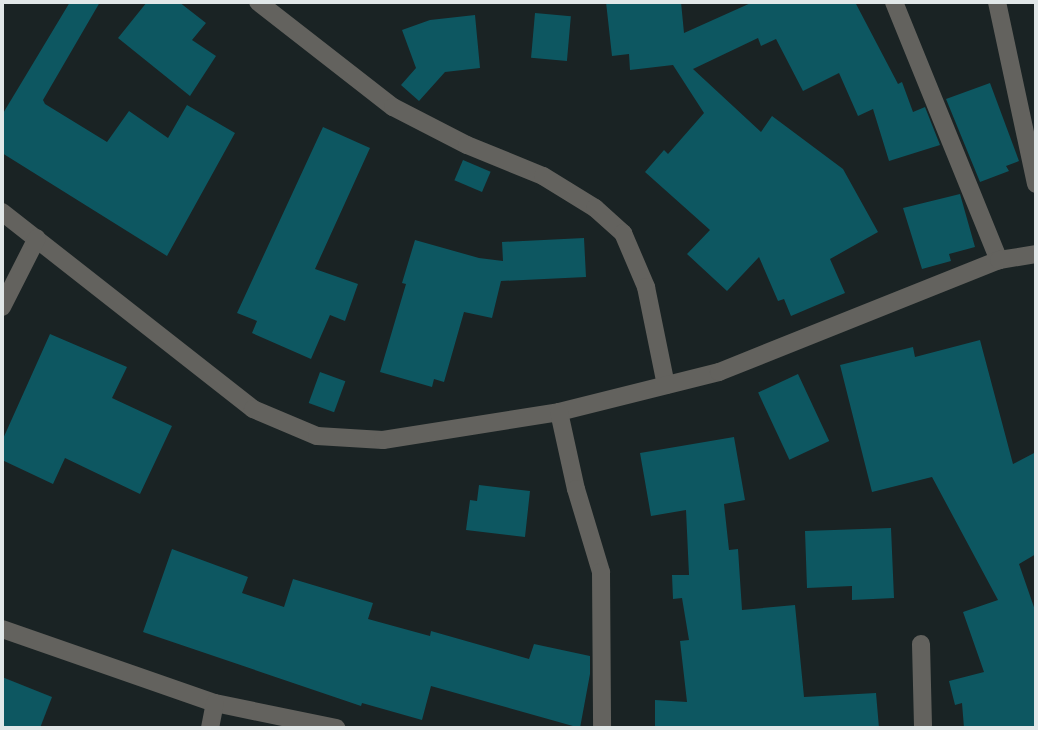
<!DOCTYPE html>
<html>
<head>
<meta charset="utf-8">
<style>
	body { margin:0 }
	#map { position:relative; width:1038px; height:730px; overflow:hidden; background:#1a2324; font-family:Poppins,sans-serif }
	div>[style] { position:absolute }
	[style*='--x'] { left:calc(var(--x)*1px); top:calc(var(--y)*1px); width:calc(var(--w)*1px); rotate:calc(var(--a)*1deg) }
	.building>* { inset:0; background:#0d5761; transform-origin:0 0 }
	.street>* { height:18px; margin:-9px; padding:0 9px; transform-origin:9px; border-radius:9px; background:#63625e }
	span { translate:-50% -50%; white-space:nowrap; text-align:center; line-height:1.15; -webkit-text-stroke:6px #080b0c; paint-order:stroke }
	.frame { position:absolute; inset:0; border:4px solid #e1e7e8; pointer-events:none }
</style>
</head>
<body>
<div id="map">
	<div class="building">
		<div style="clip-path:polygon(70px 2px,100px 2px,43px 100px,45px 104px,107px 142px,129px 111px,168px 138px,187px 105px,235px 133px,167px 256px,2px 153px,2px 115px)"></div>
		<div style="clip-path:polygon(147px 2px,179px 2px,206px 23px,192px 40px,216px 56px,190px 96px,118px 38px)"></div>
		<div style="clip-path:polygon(606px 2px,681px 2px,684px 33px,753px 2px,855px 2px,898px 84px,902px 82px,913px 112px,925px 107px,940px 145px,889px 161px,873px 109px,858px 116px,839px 73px,803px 91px,776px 39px,761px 46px,758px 38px,693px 69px,761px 132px,772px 116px,843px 169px,878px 232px,830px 259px,845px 293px,791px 316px,784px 299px,778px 301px,759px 257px,727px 291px,687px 254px,710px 230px,645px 172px,664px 150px,668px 154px,704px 113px,673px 65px,630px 70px,629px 54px,612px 56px)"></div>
		<div style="left:535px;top:13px;width:36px;height:45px;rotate:5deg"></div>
		<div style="clip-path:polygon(475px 15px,480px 68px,445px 72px,419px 101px,401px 85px,416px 68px,402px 30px,430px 20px)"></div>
		<div style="clip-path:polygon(990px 83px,1019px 161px,1006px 166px,1009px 171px,980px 182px,946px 99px)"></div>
		<div style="clip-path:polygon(323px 127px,370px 148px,315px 269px,358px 284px,345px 321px,330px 315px,311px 359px,252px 333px,257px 321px,237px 313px)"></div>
		<div style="left:463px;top:160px;width:30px;height:22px;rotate:23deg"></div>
		<div style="clip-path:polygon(960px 194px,975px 247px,949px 254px,951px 261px,922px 269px,903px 208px)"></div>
		<div style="clip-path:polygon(584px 238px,586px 277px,501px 281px,492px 318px,464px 312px,444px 382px,434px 379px,432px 387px,380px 372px,406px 284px,402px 283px,415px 240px,479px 258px,503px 261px,502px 242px)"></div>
		<div style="clip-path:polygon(50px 334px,127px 367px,112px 398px,172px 426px,140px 494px,65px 458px,53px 484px,2px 460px,2px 441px)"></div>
		<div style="clip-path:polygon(980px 340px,1013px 464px,1036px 452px,1036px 554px,1019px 564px,1036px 613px,1036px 728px,964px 728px,962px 703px,955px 705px,949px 681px,984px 672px,963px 612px,998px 600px,932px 477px,872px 492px,840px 365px,913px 347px,915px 357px)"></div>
		<div style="left:320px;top:372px;width:27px;height:33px;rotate:20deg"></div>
		<div style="left:798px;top:374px;width:74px;height:44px;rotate:65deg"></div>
		<div style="clip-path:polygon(734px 437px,745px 500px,724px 504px,729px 550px,738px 549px,742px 610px,795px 605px,804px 697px,876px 693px,879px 728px,655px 728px,655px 700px,687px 702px,680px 641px,689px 640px,682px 598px,673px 599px,672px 575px,689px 575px,686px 510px,651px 516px,640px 453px)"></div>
		<div style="clip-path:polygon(479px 485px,530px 491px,525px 537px,466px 530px,470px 500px,477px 501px)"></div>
		<div style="clip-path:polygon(891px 528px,894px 598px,852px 600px,852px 586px,807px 588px,805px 531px)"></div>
		<div style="clip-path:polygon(172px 549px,248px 577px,242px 593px,284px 607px,293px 579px,373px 603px,368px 619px,430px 636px,431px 631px,529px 659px,534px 644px,590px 656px,590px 674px,580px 728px,431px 686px,422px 720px,362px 703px,361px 706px,143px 632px)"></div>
		<div style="clip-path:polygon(2px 677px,52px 697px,40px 728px,2px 728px)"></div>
	</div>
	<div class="street">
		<div style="--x:258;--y:2;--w:171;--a:37.9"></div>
		<div style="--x:393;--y:107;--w:83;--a:27.2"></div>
		<div style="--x:467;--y:145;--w:82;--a:22.2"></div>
		<div style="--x:543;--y:176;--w:61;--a:31.6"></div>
		<div style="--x:595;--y:208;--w:38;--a:42"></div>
		<div style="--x:623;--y:233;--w:59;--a:66.9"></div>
		<div style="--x:646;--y:287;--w:100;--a:78.5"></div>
		<div style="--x:894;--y:2;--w:279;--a:67.9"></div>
		<div style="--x:997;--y:2;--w:186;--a:77.9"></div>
		<div style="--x:2;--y:212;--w:319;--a:38.1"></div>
		<div style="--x:253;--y:409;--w:69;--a:22.9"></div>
		<div style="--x:317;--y:436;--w:66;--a:3.5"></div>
		<div style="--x:383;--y:440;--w:178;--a:-9"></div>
		<div style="--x:559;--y:412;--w:165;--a:-14"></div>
		<div style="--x:719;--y:372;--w:302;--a:-21.8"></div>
		<div style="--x:999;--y:260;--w:37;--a:-9"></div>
		<div style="--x:2;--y:307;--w:77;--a:-63.1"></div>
		<div style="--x:559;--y:412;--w:79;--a:77.6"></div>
		<div style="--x:576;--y:489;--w:87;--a:73.2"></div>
		<div style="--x:601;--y:572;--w:156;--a:89.6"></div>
		<div style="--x:2;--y:629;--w:225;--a:19.2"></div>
		<div style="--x:215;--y:703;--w:124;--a:11.7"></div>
		<div style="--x:921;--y:644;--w:84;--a:88.6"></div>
		<div style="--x:210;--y:728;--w:25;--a:-79"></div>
	</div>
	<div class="frame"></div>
</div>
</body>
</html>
